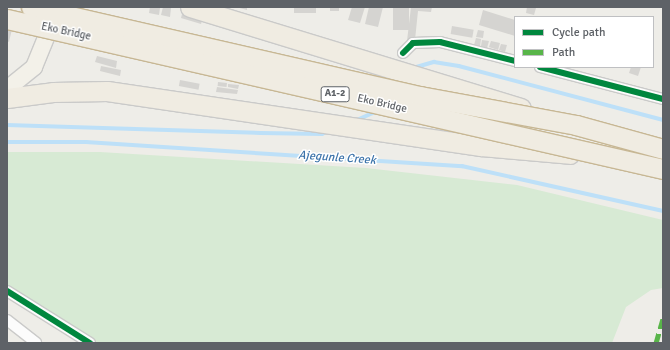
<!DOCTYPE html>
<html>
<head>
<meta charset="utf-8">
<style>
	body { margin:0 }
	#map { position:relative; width:670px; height:350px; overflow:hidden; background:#eeede8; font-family:Signika,sans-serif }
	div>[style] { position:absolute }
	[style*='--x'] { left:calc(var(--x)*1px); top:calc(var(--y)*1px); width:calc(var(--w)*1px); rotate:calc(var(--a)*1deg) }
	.green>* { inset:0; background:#d7ead4 }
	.stream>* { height:3.5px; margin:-1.75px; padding:0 1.75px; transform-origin:1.75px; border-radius:1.75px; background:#bde0f8 }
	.building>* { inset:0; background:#d5d4d1; transform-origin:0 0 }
	.roads { filter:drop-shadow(1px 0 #cacac9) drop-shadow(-1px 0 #cacac9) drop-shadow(0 1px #cacac9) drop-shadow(0 -1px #cacac9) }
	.street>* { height:10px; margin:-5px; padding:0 5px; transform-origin:5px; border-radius:5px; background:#fcfcfc }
	.primary>* { height:16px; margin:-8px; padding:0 8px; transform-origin:8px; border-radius:8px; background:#f3f1e9 }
	.highway>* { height:19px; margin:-9.5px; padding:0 9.5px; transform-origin:9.5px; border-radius:9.5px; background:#f0ece2 }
	.bridges { filter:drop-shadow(1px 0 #c7b794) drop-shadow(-1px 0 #c7b794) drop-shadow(0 1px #c7b794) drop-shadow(0 -1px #c7b794) }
	.highway-bridge>* { height:19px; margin:-9.5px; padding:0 9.5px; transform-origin:9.5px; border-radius:9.5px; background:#f0ece2 }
	.quiet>* { height:5px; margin-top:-2.5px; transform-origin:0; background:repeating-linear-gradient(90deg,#58b549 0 10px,transparent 0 15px) }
	.cycleway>* { height:6px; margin:-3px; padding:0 3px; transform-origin:3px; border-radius:3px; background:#00873e }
	span { translate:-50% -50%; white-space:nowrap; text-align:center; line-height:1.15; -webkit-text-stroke:3px #fff; paint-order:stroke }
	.shield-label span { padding:1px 3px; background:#fff; border:1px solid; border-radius:3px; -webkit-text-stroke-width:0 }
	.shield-label { font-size:10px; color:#5e6267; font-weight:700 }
	.street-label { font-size:11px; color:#5e6267 }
	.water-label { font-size:12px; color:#3e75ab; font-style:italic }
	.frame { position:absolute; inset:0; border:8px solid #5e6267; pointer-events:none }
	.legend { position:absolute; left:514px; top:16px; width:140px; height:52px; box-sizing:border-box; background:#fff; border:1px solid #bfc0c2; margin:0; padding:5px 7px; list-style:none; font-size:12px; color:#5e6267 }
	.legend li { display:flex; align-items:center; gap:8px; height:20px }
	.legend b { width:20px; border:1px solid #bfc0c2 }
</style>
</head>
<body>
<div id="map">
	<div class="green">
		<div style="clip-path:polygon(7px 152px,100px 152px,366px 168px,517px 185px,663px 220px,663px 288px,651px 290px,626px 307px,612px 343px,96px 343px,7px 288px)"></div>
	</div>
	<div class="stream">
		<div style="--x:413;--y:68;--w:22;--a:-16"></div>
		<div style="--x:434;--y:62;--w:25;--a:9"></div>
		<div style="--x:459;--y:66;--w:211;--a:14.8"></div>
		<div style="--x:357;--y:120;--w:22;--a:-24"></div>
		<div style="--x:7;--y:125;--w:254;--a:1.8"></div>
		<div style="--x:261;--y:133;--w:61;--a:0.9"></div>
		<div style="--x:322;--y:134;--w:8;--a:-23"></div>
		<div style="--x:7;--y:142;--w:79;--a:0"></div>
		<div style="--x:86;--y:142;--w:377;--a:3.7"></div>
		<div style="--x:462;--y:166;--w:206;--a:12.6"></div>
	</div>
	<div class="building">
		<div style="clip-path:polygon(150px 7px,160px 8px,159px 15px,149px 13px)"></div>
		<div style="clip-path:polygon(163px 7px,171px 8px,170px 17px,161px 15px)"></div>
		<div style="clip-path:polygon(236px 7px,247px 7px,247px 10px)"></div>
		<div style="left:294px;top:7px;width:22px;height:6px"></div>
		<div style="left:330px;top:7px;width:9px;height:4px"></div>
		<div style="clip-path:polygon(352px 7px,365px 7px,360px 23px,348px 20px)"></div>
		<div style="clip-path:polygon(369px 7px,383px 7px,378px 27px,365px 24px)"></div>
		<div style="left:393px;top:7px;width:16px;height:23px"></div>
		<div style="clip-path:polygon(411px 7px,432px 7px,431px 12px,418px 11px,415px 40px,407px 41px)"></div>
		<div style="clip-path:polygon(527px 7px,536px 8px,534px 15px,526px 13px)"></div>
		<div style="clip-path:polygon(483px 10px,515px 20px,515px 36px,479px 25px)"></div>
		<div style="clip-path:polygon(182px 14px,202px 21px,201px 24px,181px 18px)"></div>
		<div style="left:452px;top:26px;width:22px;height:8px;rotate:10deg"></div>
		<div style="clip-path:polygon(7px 28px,12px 29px,9px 42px,7px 41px)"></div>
		<div style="clip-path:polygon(478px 30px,484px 31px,483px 38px,476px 37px)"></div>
		<div style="clip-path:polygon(476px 38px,481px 39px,480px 46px,474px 45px)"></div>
		<div style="clip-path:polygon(482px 40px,489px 41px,487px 48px,481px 46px)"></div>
		<div style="clip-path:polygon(491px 41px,500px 43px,498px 50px,489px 47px)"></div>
		<div style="clip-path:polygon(501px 44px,507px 45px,505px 52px,499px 50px)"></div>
		<div style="clip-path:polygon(97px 56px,117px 61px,116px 68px,95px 62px)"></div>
		<div style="clip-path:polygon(101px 66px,121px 70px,120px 76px,100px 71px)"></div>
		<div style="clip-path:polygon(631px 67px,641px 67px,638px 76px,629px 73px)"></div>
		<div style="left:180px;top:80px;width:20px;height:6px;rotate:11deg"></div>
		<div style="left:218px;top:82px;width:9px;height:4px;rotate:6deg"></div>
		<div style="clip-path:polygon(228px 84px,239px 85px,238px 89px,228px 87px)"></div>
		<div style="clip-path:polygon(217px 87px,238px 90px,237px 94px,216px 92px)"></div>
	</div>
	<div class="roads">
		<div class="street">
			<div style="--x:403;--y:53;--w:14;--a:-45"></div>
			<div style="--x:413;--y:43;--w:27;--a:-2"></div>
			<div style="--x:440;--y:42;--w:77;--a:14.2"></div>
			<div style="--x:540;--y:67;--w:127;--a:14.6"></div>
			<div style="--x:7;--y:291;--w:98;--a:32.1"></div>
			<div style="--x:7;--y:320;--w:37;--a:38"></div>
		</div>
		<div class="primary">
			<div style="--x:7;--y:89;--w:35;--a:-39"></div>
			<div style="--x:34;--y:67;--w:53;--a:-67.8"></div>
		</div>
		<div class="highway">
			<div style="--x:190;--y:7;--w:346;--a:17"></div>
			<div style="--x:7;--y:98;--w:46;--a:-7.4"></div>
			<div style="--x:53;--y:92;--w:54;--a:-1.1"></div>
			<div style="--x:107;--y:91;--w:378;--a:8.4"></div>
			<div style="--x:481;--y:146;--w:89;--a:5.1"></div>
		</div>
	</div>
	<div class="bridges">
		<div class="highway-bridge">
			<div style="--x:31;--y:7;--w:399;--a:12.9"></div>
			<div style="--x:420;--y:96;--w:159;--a:10.5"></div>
			<div style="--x:576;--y:125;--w:90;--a:15.4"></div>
			<div style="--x:7;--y:19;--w:673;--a:12.88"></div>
		</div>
	</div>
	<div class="quiet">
		<div style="--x:656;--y:343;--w:26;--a:-74"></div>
	</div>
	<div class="cycleway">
		<div style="--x:403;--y:53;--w:14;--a:-45"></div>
		<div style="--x:413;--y:43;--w:27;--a:-2"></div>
		<div style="--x:440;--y:42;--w:77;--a:14.2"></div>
		<div style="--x:540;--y:67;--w:127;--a:14.6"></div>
		<div style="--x:7;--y:291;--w:98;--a:32.1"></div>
	</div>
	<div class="shield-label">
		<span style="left:335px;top:94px">A1-2</span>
	</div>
	<div class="street-label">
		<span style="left:66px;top:32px;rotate:12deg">Eko Bridge</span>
		<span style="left:382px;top:104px;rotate:13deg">Eko Bridge</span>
	</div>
	<div class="water-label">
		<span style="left:337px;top:158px;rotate:4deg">Ajegunle Creek</span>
	</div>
	<div class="frame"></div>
	<ul class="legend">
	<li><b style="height:5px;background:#00873e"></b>Cycle path</li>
	<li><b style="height:5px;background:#58b549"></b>Path</li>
	</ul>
</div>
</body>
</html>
